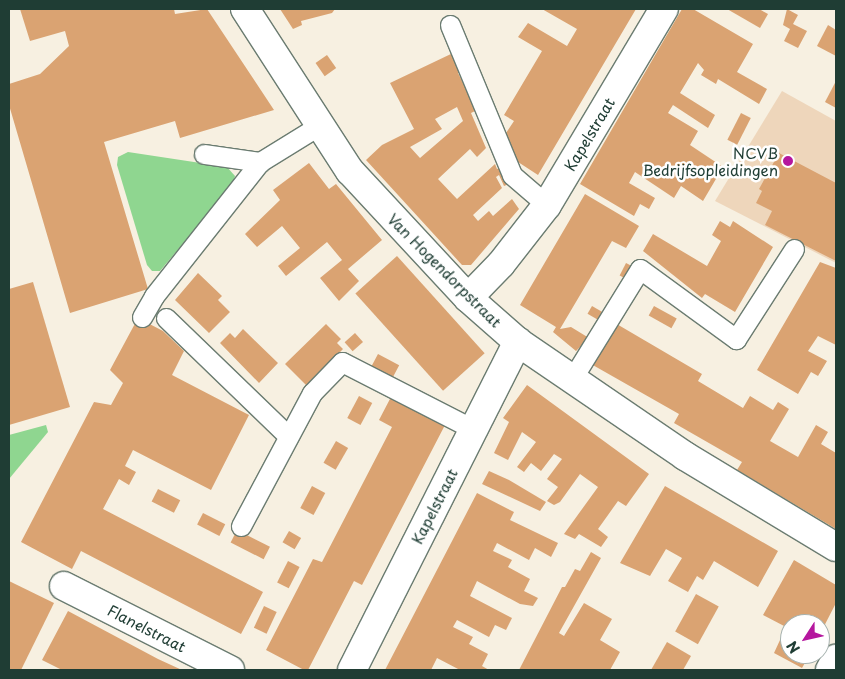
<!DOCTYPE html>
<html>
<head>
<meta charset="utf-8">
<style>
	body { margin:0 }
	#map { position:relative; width:845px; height:679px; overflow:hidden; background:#f7f0e1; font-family:"Playpen Sans",sans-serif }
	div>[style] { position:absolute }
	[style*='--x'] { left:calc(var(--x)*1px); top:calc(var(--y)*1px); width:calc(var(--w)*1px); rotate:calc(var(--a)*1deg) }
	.built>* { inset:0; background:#eed6bb }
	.green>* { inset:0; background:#8fd690 }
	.building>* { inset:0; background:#daa372; transform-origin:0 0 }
	.roads { filter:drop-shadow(1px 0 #6b7c71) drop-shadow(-1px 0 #6b7c71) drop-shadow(0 1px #6b7c71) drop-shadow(0 -1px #6b7c71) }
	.lane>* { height:19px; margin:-9.5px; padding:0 9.5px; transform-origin:9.5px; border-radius:9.5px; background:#fff }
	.street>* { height:28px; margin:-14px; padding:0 14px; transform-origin:14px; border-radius:14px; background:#fff }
	.dots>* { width:14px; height:14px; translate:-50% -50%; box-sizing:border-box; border:2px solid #fff; border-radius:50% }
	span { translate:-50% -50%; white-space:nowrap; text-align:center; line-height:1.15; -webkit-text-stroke:5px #fff; paint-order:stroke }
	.street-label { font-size:15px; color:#1f3d34 }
	.poi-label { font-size:15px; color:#1f3d34 }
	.right { translate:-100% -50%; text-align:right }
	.frame { position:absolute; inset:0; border:10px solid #1f3d34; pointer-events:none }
	.north { position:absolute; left:780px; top:614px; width:50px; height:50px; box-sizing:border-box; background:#fff; border:1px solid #a5b1ae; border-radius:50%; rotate:235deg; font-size:14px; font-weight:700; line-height:20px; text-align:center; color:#1f3d34 }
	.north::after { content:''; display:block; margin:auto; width:18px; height:22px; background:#b5179e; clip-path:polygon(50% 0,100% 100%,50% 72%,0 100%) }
</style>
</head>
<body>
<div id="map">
	<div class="built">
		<div style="clip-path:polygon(782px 91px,836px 121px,836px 263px,715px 201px)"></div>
	</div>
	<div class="green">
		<div style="clip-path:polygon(128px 152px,227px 167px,235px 176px,233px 184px,160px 271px,152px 271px,147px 265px,117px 165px,118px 157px)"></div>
		<div style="clip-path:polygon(46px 425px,48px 432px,9px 479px,9px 435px)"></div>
	</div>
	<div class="building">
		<div style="clip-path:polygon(20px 9px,174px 9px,175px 14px,207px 9px,274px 110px,180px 138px,175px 121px,104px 142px,148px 289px,70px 313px,9px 105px,9px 84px,40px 74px,69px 46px,65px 31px,30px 41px)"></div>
		<div style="clip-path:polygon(280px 9px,335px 9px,332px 13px,301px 21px,302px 25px,293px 29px)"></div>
		<div style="clip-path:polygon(542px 9px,636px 9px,538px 175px,518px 162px,506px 133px,514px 121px,504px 115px,542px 51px,518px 37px,528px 23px,567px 46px,577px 29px)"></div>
		<div style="clip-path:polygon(682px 9px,693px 9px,753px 44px,737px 72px,767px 89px,759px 104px,718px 79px,716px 84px,701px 75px,704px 70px,698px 63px,680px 93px,715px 115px,708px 128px,673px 105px,668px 113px,698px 131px,690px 145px,723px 167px,703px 201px,681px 186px,674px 198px,635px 172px,629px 183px,655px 198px,649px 209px,640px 204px,634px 216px,580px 184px)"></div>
		<div style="clip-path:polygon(727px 9px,759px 9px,768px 14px,760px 28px)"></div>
		<div style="clip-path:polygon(787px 9px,798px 15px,793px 24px,807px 31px,798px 48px,784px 41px,790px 29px,783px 25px)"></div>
		<div style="clip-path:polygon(828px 25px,836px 30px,836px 56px,817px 46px)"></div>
		<div style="clip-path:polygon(evenodd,453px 53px,462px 71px,458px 73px,477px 110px,471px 113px,486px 148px,477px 157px,470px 149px,438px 179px,457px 199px,495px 164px,497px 169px,501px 167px,509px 184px,504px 186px,499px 175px,496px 177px,502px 188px,473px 215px,478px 221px,489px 211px,493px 216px,512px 199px,519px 209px,471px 265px,462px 265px,366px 160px,382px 145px,414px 129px,390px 83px,453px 53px,457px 107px,463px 121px,420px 158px,410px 147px,442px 129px,435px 119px,457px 107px)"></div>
		<div style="left:327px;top:55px;width:16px;height:14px;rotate:55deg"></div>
		<div style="clip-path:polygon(836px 81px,836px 108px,825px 102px)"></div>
		<div style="left:741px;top:113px;width:11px;height:30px;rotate:27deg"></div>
		<div style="clip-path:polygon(779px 153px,836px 183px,836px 261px,765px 225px,772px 211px,756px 203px,762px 191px,759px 189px)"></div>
		<div style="clip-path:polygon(309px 163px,329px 189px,336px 184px,382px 240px,348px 269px,359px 281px,339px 301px,320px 278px,342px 260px,327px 242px,286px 276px,278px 266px,300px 248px,282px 226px,257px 247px,245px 234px,280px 200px,273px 190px)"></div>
		<div style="clip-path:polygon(585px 194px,639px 226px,626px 248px,612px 241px,560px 329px,571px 327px,589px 338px,576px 351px,553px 332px,556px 327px,520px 305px)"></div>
		<div style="clip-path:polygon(720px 221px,730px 227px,733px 221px,773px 247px,735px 312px,705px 294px,702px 298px,643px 251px,653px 234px,707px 266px,721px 241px,712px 235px)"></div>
		<div style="left:397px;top:256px;width:131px;height:56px;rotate:48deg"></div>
		<div style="clip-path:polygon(820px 262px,836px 268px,836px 345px,818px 336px,808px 351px,827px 361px,818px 376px,811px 372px,798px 394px,757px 370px)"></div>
		<div style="left:626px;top:263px;width:7px;height:14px;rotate:27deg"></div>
		<div style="clip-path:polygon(198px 273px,222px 296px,218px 300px,230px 312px,209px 333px,175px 300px)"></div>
		<div style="clip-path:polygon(33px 282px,70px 407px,9px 425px,9px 289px)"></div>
		<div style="left:592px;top:306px;width:14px;height:9px;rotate:30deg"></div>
		<div style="left:654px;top:306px;width:26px;height:11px;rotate:29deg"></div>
		<div style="clip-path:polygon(138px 318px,163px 331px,184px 351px,172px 375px,249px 415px,211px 490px,133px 450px,125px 466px,136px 472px,129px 485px,119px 479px,103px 509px,263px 592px,241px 634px,81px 551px,72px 569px,21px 542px,94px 402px,111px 405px,123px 383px,110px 370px)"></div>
		<div style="clip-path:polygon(615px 323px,702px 374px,698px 381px,743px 408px,750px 396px,773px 410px,778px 402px,789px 409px,770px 441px,798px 457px,816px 425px,828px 432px,821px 444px,836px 453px,836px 529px,737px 470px,742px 462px,674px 423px,679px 414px,591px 364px)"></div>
		<div style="clip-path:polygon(326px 324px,341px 339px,337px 343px,343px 349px,307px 386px,285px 364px)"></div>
		<div style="clip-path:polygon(243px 329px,278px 363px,259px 383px,220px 343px,230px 333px,235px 338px)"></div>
		<div style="left:355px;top:333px;width:12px;height:14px;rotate:48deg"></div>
		<div style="left:378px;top:354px;width:24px;height:15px;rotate:28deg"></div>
		<div style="clip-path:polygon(527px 385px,649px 474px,626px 506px,618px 501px,598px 529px,608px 537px,601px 547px,579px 534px,575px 539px,564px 534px,598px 487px,580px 474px,560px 502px,554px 505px,547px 501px,558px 487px,547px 479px,562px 459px,554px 454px,541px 471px,531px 463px,524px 472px,517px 467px,536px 442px,522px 432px,508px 460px,494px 453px,509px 422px,503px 418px)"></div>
		<div style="left:359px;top:396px;width:15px;height:25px;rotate:28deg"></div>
		<div style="clip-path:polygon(391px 397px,445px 425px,362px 585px,354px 581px,308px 670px,304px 670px,266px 650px,313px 559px,322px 562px,392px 427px,379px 420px)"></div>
		<div style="left:336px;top:441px;width:14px;height:25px;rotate:30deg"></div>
		<div style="clip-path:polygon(489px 471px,509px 480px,546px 502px,540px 511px,482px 484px)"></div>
		<div style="left:312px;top:486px;width:15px;height:25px;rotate:28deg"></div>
		<div style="clip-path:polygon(665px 486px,778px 551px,758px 587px,714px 561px,703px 580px,697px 576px,688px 592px,668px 581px,682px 558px,666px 549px,650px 576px,620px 563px)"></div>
		<div style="left:158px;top:489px;width:25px;height:14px;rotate:27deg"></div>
		<div style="clip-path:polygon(477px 493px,514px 512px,510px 520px,558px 543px,551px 557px,535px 548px,529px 560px,497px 543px,493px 551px,512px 560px,508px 567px,530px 579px,524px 591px,538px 598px,533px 606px,520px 604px,477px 581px,470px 596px,512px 618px,506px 630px,495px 625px,489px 637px,457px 620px,453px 627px,473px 637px,469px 644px,488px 654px,482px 666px,489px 670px,460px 670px,437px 658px,431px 670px,385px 670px)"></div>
		<div style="left:203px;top:513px;width:25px;height:13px;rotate:27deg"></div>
		<div style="left:237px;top:530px;width:37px;height:14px;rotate:27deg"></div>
		<div style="left:289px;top:531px;width:14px;height:13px;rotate:30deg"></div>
		<div style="clip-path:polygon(591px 552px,601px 558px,559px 633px,564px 636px,584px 603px,612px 619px,600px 640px,620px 652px,610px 670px,519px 670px,562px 587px,565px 587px,575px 569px,580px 571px)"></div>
		<div style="clip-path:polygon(794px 560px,836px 585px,836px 603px,820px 634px,820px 624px,790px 624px,790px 654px,810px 654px,802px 668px,774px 653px,786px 627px,763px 615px)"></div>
		<div style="left:288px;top:561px;width:13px;height:24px;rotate:27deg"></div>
		<div style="clip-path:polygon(9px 581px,54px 603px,21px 670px,9px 670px)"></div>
		<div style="left:696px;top:594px;width:26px;height:43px;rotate:29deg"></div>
		<div style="left:264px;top:606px;width:14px;height:24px;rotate:25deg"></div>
		<div style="clip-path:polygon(68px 611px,158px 659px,182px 670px,62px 670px,42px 660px)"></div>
		<div style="clip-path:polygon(667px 642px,691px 656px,683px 670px,651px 670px)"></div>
	</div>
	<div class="roads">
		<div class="lane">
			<div style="--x:450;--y:25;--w:162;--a:67.5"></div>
			<div style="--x:512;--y:175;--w:46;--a:40.6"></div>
			<div style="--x:204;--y:154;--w:57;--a:8.1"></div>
			<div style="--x:142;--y:317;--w:24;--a:-60"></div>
			<div style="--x:154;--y:296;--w:171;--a:-51.7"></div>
			<div style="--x:260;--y:162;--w:70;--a:-31.7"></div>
			<div style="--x:166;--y:318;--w:170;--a:44"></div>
			<div style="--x:572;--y:379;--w:129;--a:-58.3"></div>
			<div style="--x:640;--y:269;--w:119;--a:36.1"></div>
			<div style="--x:736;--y:339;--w:107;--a:-57.2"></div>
			<div style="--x:241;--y:526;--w:151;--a:-61.9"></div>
			<div style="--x:312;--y:393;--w:43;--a:-45.9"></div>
			<div style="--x:342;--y:362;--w:147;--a:27.1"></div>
		</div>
		<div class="street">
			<div style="--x:245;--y:9;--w:193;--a:57.1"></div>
			<div style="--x:350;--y:171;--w:173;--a:47.1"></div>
			<div style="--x:468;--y:298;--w:67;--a:41.3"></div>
			<div style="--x:518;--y:342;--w:202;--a:34.3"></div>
			<div style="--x:685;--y:456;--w:176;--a:31.1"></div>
			<div style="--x:468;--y:298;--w:47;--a:-45.9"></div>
			<div style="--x:501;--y:264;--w:75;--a:-52.1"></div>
			<div style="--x:547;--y:205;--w:228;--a:-59.2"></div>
			<div style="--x:64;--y:586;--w:186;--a:26.8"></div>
			<div style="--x:352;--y:670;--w:368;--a:-63.2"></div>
			<div style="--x:830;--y:670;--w:13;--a:-61"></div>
		</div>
	</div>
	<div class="dots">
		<div style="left:788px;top:161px;background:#b5179e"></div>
	</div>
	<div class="street-label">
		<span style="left:589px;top:134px;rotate:-59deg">Kapelstraat</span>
		<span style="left:445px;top:270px;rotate:45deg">Van Hogendorpstraat</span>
		<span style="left:434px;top:506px;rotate:-63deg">Kapelstraat</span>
		<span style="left:147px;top:628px;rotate:27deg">Flanelstraat</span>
	</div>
	<div class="poi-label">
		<span class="right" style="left:778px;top:161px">NCVB<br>Bedrijfsopleidingen</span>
	</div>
	<div class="frame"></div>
	<div class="north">N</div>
</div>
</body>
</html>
